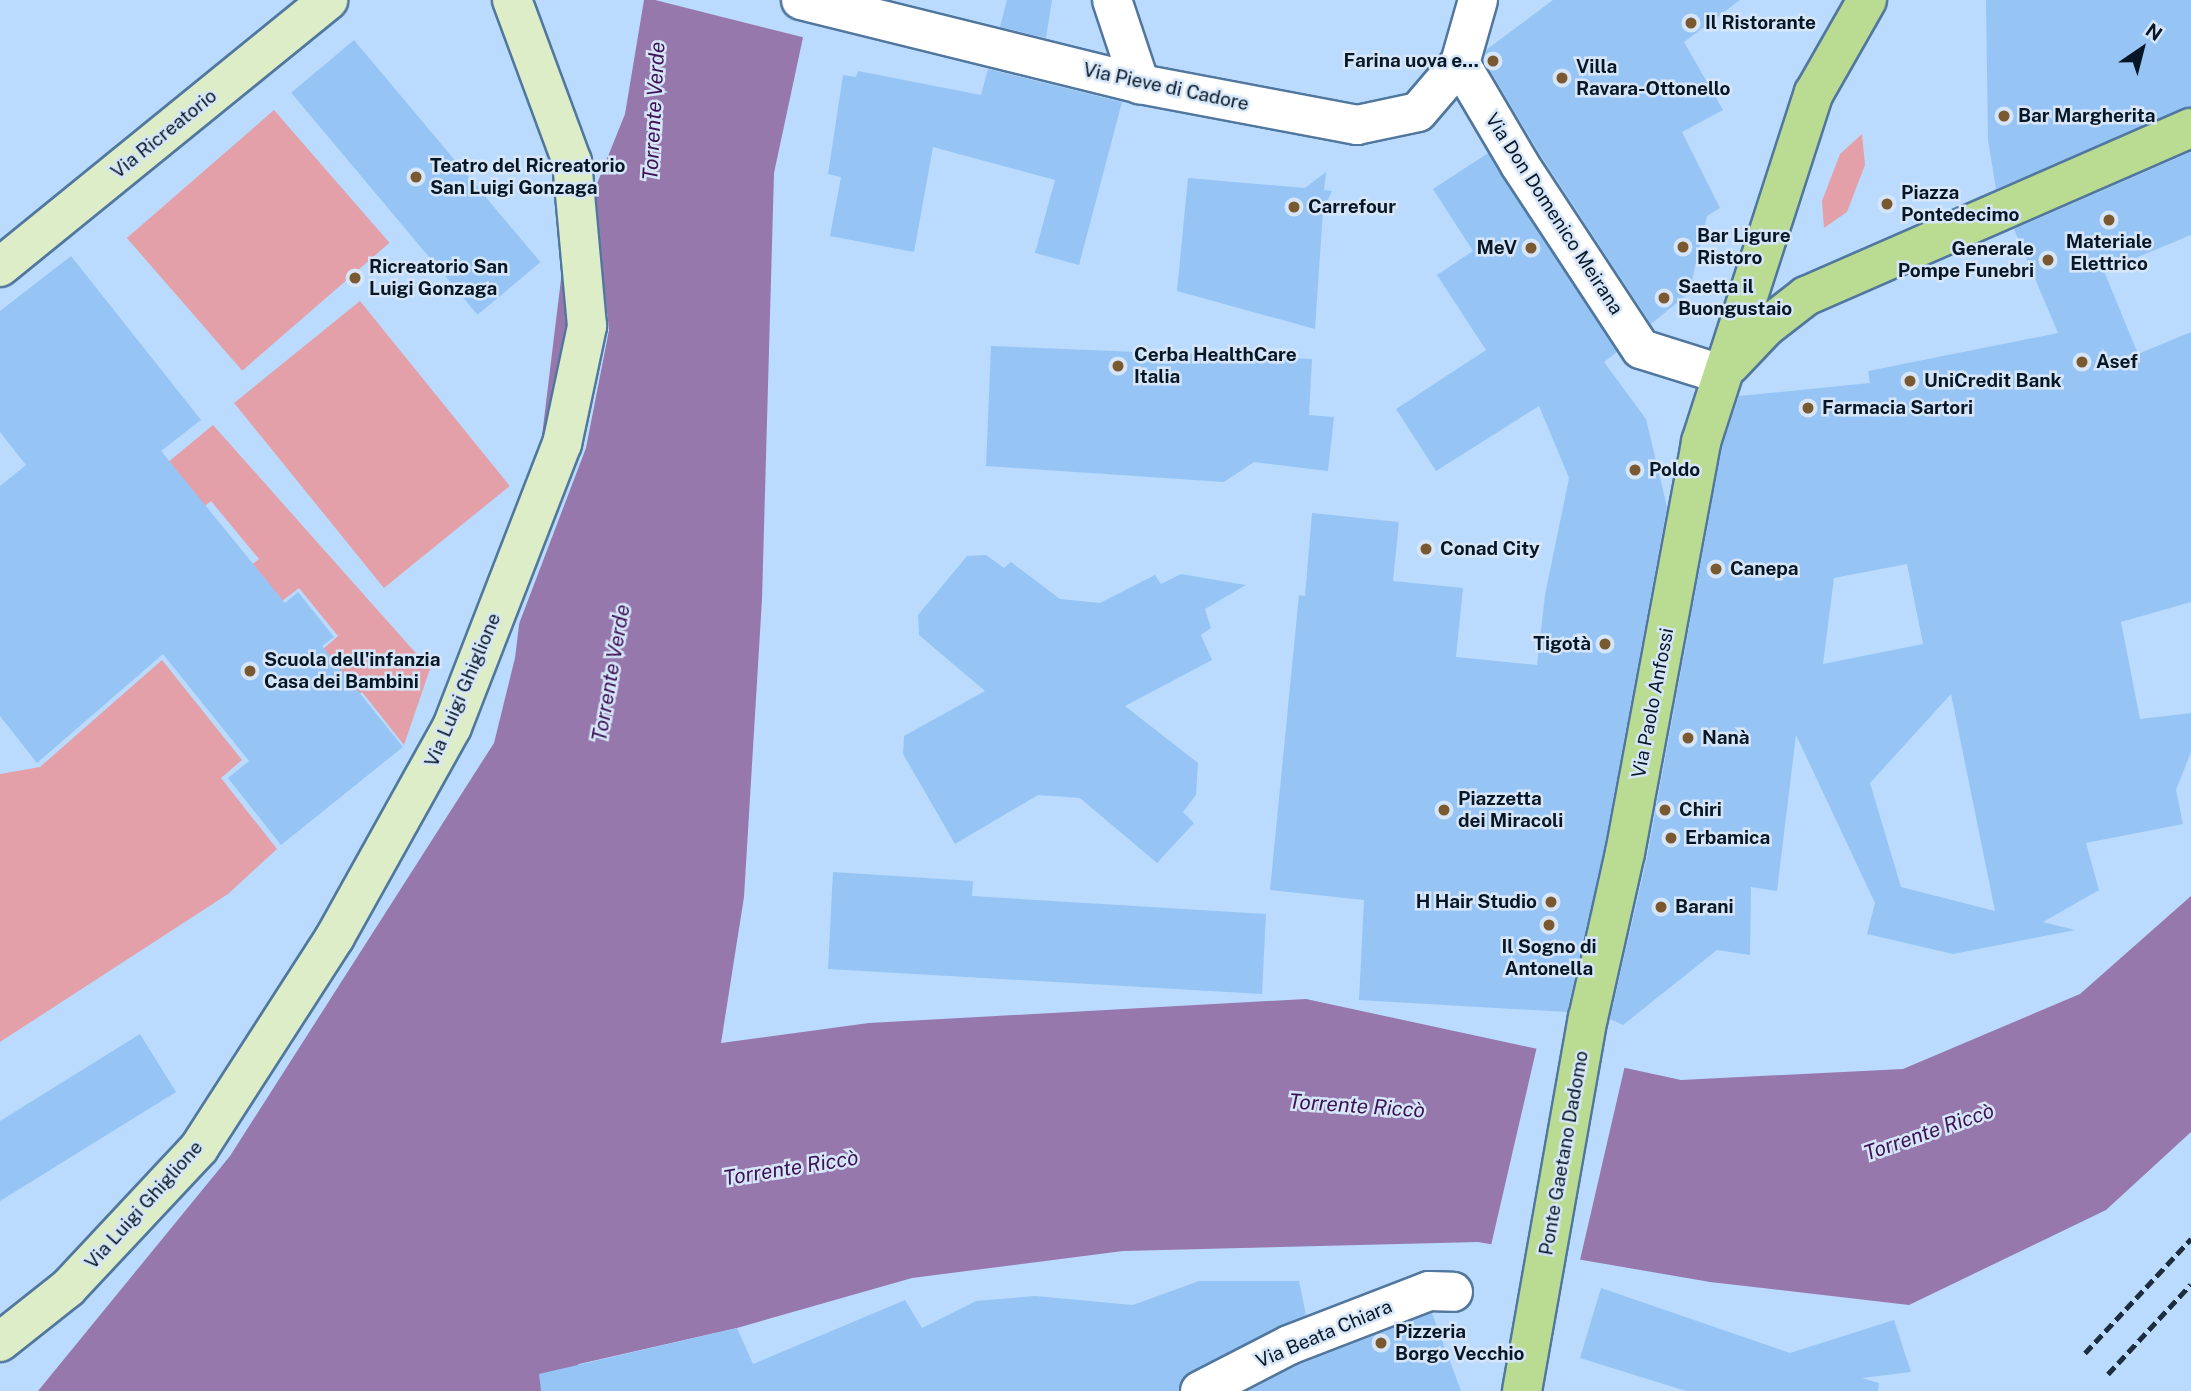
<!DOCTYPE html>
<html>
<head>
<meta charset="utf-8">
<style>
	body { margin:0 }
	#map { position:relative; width:2191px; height:1391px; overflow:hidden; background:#badbfd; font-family:"Public Sans",sans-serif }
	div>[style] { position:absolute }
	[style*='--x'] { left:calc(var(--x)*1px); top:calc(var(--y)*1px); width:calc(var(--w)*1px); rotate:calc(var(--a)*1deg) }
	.green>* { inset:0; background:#e3a0a9; transform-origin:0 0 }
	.water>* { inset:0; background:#9678ad }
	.pier>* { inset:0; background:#badbfd; transform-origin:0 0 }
	.building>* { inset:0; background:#96c5f5; transform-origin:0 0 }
	.roads { filter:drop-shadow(2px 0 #51779e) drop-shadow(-2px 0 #51779e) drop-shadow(0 2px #51779e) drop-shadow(0 -2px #51779e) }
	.street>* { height:38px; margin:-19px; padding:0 19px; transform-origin:19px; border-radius:19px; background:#fff }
	.secondary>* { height:38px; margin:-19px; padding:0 19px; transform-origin:19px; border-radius:19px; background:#dcedc8 }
	.primary>* { height:38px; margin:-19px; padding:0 19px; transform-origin:19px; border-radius:19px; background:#badb92 }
	.rail>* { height:5px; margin-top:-2.5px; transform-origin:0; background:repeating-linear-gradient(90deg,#1c2d3e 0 10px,transparent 0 15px) }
	.dots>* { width:19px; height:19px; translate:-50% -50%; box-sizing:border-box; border:4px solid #d6e6f8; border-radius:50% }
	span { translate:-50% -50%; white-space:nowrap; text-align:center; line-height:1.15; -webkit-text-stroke:5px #d6e6f8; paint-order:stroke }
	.poi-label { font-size:19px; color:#081726; font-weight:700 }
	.left { translate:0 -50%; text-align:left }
	.right { translate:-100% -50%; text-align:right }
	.street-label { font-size:19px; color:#081726 }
	.water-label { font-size:21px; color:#3c1254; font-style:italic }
	.north { position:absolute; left:2107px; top:14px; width:70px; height:70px; -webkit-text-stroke:5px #d6e6f8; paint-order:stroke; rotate:35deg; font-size:19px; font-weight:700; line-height:28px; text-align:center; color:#081726 }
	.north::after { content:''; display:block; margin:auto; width:24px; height:32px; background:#081726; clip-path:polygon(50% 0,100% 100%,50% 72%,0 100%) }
</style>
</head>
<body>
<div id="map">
	<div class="green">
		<div style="left:274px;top:110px;width:176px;height:195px;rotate:49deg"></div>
		<div style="clip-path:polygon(1862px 134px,1865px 165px,1847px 212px,1824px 228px,1822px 201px,1840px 154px)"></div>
		<div style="left:360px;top:301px;width:238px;height:162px;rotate:51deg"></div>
		<div style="clip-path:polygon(213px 425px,430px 669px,404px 745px,362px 692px,350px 701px,314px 657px,338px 636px,299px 588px,273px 608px,244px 571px,259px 559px,211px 501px,0 674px,0 601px)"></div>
		<div style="clip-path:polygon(162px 660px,242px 760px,221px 778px,277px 849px,228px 894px,0 1042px,0 774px,40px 767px)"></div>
	</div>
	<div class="water">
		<div style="clip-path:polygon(644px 0,811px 0,774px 173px,762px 599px,744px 897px,721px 1043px,869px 1023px,1306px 999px,1681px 1080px,1903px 1069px,2080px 994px,2191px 896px,2191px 1132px,2106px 1210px,1909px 1305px,1710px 1282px,1478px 1242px,1123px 1251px,912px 1278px,737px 1328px,579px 1364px,553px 1391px,38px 1391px,230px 1156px,494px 743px,515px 658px,562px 271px,625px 114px)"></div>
	</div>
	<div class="pier">
		<div style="clip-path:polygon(655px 0,814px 0,806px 38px)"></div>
		<div style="clip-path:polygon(593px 184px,609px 330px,586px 448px,514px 637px,528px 518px,579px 326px,569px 246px)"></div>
		<div style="left:1538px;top:1042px;width:90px;height:211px;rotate:13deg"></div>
	</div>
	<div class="building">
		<div style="clip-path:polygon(1007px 0,1052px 0,1046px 38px,1000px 27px)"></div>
		<div style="clip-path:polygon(1553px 0,1740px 0,1684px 42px,1723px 110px,1682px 132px,1720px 208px,1707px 216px,1689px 293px,1651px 324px,1539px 153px,1484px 60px,1486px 50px)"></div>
		<div style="clip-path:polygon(1986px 0,2191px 0,2191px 107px,1996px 189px,1988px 140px)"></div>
		<div style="left:354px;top:40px;width:290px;height:82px;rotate:50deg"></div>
		<div style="clip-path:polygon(988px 69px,1122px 102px,1079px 265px,1035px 253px,1055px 180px,933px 147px,914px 252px,830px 236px,841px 177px,828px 174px,843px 75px,856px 77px,858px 71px,981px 95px)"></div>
		<div style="clip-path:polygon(evenodd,2191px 152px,2191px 235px,2104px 271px,2138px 354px,2191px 332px,2191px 602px,2121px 622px,2140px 719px,2191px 713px,2191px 752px,2176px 790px,2183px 824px,2086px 843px,2099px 890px,2043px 922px,2075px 930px,1953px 954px,1867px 934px,1875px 903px,1796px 735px,1777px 891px,1751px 887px,1750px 955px,1717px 950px,1623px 1025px,1610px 1019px,1647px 857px,1722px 447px,1739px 396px,1870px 383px,1868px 371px,2058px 333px,2014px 229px,2191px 152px,1907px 564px,1923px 644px,1823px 664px,1834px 578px,1907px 564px,2191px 152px,1951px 694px,1995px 911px,1901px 887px,1870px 783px,1951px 694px)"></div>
		<div style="clip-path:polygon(1488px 153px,1617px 352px,1604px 362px,1646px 419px,1667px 507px,1604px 849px,1567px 1012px,1359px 1000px,1364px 900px,1270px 890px,1299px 595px,1305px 596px,1312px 513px,1399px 522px,1393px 581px,1463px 588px,1456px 657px,1537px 665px,1545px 595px,1569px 478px,1539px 406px,1436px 471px,1396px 409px,1486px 350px,1437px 275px,1473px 251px,1433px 189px)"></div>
		<div style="clip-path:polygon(1326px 172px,1324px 190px,1332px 191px,1323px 210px,1315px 329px,1177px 291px,1188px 178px,1305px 188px)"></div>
		<div style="clip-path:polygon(71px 256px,201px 420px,161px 451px,285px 603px,298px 592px,334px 637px,322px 646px,403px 747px,281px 845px,228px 778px,249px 761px,163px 654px,37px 763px,0 716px,0 486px,26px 465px,0 432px,0 311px)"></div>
		<div style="clip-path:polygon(991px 346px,1312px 359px,1309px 415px,1334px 417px,1328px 471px,1254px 462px,1224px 482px,986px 466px)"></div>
		<div style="clip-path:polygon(986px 555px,1004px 568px,1011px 562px,1060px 599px,1100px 603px,1155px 575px,1161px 584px,1181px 574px,1246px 585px,1205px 609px,1211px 628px,1201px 635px,1212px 660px,1125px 706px,1198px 763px,1196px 795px,1183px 812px,1194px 823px,1157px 863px,1080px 798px,1038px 795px,955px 844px,903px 754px,904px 736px,985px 691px,919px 635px,918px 615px,967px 556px)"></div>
		<div style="clip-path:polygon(833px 872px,973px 881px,972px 896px,1266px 914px,1262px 994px,828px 969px)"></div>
		<div style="clip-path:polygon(140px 1034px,176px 1092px,0 1201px,0 1121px)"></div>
		<div style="clip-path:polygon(1199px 1281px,1299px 1281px,1306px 1315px,1190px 1372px,1178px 1391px,541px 1391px,539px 1374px,737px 1328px,753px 1364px,905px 1300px,922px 1328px,976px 1301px,1035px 1296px,1133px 1305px)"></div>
		<div style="clip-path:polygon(1601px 1288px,1790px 1353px,1894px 1320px,1911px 1372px,1862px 1378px,1879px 1383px,1878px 1391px,1686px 1391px,1580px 1358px)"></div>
		<div style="clip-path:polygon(1432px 1313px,1461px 1391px,1248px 1391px,1298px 1365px)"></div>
	</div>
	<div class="roads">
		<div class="street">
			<div style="--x:801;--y:0;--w:349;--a:13.9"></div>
			<div style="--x:1140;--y:84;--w:221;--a:10.7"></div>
			<div style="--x:1357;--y:125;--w:62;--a:-12"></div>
			<div style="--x:1418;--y:112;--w:65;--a:-49.4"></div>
			<div style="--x:1112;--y:0;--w:89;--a:71.6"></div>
			<div style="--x:1478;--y:0;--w:66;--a:105.9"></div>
			<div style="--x:1460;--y:63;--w:118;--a:59.5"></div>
			<div style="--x:1520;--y:165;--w:220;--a:56.7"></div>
			<div style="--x:1641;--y:349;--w:84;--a:17.4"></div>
			<div style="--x:1200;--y:1391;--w:100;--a:-27.3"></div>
			<div style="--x:1289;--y:1345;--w:150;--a:-21.1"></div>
			<div style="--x:1429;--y:1291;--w:24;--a:2"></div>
		</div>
		<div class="secondary">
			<div style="--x:0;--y:267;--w:423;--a:-39.1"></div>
			<div style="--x:0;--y:1342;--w:87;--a:-38.5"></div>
			<div style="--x:68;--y:1288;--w:192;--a:-46.9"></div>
			<div style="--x:199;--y:1148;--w:251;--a:-57.2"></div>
			<div style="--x:335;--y:937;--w:240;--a:-60.9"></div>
			<div style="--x:452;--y:727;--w:304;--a:-68.8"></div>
			<div style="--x:562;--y:444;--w:121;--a:-78"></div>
			<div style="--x:587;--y:326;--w:165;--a:-95.2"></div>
			<div style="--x:572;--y:162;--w:173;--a:-110.3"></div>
		</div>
		<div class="primary">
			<div style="--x:1730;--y:365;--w:52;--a:-46.5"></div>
			<div style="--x:1766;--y:327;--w:51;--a:-37.8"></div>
			<div style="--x:1806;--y:296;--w:420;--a:-23.6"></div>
			<div style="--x:1522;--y:1391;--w:379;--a:-80"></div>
			<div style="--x:1588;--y:1018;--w:169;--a:-77.4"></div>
			<div style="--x:1625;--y:853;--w:418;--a:-79.5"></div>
			<div style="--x:1701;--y:442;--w:367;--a:-72.1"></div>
			<div style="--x:1814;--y:93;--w:107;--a:-60.3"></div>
		</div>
	</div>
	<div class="rail">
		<div style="--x:2085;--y:1353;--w:156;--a:-47.1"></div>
		<div style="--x:2108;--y:1374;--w:122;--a:-47.3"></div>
	</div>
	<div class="dots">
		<div style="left:1691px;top:23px;background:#7b5930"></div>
		<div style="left:1493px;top:61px;background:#7b5930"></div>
		<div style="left:1562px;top:78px;background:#7b5930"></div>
		<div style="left:2004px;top:116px;background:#7b5930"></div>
		<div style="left:416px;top:177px;background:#7b5930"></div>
		<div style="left:1887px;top:204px;background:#7b5930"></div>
		<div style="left:1294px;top:207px;background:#7b5930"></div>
		<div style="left:2109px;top:220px;background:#7b5930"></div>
		<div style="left:1683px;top:247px;background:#7b5930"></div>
		<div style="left:1531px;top:248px;background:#7b5930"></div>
		<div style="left:2048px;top:260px;background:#7b5930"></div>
		<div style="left:355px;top:278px;background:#7b5930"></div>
		<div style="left:1664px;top:298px;background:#7b5930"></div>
		<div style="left:2082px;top:362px;background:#7b5930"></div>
		<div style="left:1118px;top:366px;background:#7b5930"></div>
		<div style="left:1910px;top:381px;background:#7b5930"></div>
		<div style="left:1808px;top:408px;background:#7b5930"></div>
		<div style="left:1635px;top:470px;background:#7b5930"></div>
		<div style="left:1426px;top:549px;background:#7b5930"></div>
		<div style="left:1716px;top:569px;background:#7b5930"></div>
		<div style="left:1605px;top:644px;background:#7b5930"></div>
		<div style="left:250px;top:671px;background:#7b5930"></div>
		<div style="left:1688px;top:738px;background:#7b5930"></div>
		<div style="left:1444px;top:810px;background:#7b5930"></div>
		<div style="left:1665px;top:810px;background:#7b5930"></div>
		<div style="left:1671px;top:838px;background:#7b5930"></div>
		<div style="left:1551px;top:902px;background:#7b5930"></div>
		<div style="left:1661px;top:907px;background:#7b5930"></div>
		<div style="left:1549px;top:925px;background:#7b5930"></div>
		<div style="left:1381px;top:1343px;background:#7b5930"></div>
	</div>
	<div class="poi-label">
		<span class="left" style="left:1705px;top:23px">Il Ristorante</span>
		<span class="right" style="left:1479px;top:61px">Farina uova e...</span>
		<span class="left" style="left:1576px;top:78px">Villa<br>Ravara-Ottonello</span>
		<span class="left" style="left:2018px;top:116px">Bar Margherita</span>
		<span class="left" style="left:430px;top:177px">Teatro del Ricreatorio<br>San Luigi Gonzaga</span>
		<span class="left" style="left:1901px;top:204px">Piazza<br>Pontedecimo</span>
		<span class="left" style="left:1308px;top:207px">Carrefour</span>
		<span class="left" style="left:1697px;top:247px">Bar Ligure<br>Ristoro</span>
		<span style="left:2109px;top:253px">Materiale<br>Elettrico</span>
		<span class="right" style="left:1517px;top:248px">MeV</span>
		<span class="right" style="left:2034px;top:260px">Generale<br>Pompe Funebri</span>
		<span class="left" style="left:369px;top:278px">Ricreatorio San<br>Luigi Gonzaga</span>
		<span class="left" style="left:1678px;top:298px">Saetta il<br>Buongustaio</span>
		<span class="left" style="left:1134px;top:366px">Cerba HealthCare<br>Italia</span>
		<span class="left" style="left:2096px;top:362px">Asef</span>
		<span class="left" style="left:1924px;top:381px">UniCredit Bank</span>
		<span class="left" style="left:1822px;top:408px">Farmacia Sartori</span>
		<span class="left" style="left:1649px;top:470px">Poldo</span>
		<span class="left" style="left:1440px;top:549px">Conad City</span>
		<span class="left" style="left:1730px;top:569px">Canepa</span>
		<span class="right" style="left:1591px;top:644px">Tigotà</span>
		<span class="left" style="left:264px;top:671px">Scuola dell'infanzia<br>Casa dei Bambini</span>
		<span class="left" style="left:1702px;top:738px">Nanà</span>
		<span class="left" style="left:1458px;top:810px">Piazzetta<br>dei Miracoli</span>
		<span class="left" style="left:1679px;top:810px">Chiri</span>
		<span class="left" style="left:1685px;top:838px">Erbamica</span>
		<span class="right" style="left:1537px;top:902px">H Hair Studio</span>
		<span class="left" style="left:1675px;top:907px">Barani</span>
		<span style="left:1549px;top:958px">Il Sogno di<br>Antonella</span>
		<span class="left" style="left:1395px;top:1343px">Pizzeria<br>Borgo Vecchio</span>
	</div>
	<div class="street-label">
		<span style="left:1166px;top:87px;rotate:12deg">Via Pieve di Cadore</span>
		<span style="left:164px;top:134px;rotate:-39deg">Via Ricreatorio</span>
		<span style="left:1554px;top:214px;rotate:57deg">Via Don Domenico Meirana</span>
		<span style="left:463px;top:690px;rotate:-67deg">Via Luigi Ghiglione</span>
		<span style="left:1653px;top:703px;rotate:-79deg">Via Paolo Anfossi</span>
		<span style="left:1564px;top:1153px;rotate:-80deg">Ponte Gaetano Dadomo</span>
		<span style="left:144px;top:1205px;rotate:-48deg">Via Luigi Ghiglione</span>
		<span style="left:1324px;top:1334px;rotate:-23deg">Via Beata Chiara</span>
	</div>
	<div class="water-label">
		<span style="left:654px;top:111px;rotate:-87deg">Torrente Verde</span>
		<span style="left:611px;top:673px;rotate:-80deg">Torrente Verde</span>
		<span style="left:1357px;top:1106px;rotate:4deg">Torrente Riccò</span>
		<span style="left:1929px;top:1132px;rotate:-19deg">Torrente Riccò</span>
		<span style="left:791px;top:1168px;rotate:-9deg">Torrente Riccò</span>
	</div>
	<div class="north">N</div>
</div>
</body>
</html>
